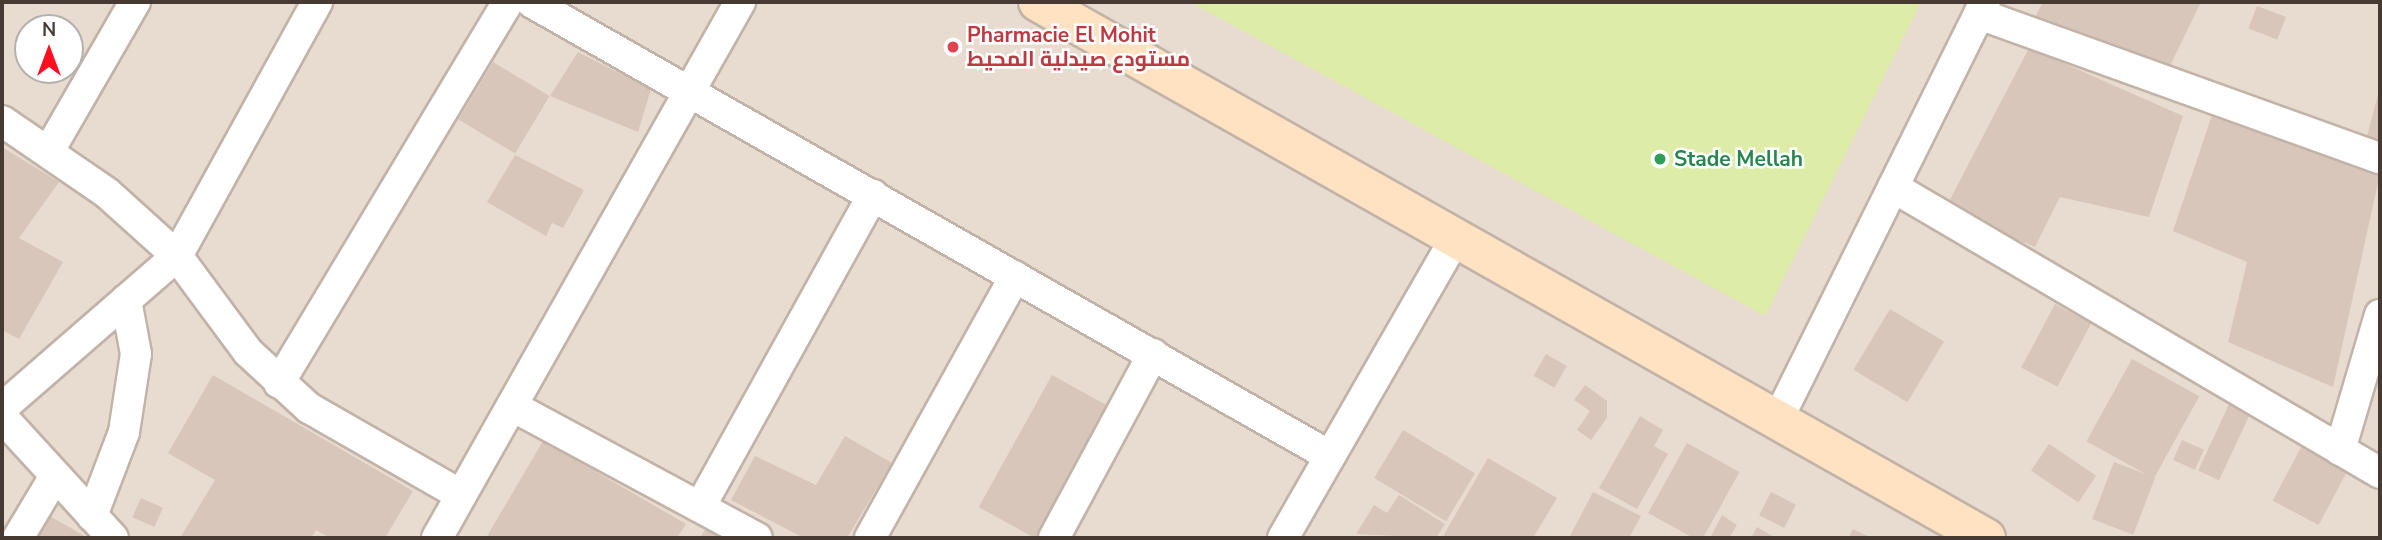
<!DOCTYPE html>
<html>
<head>
<meta charset="utf-8">
<style>
	body { margin:0 }
	#map { position:relative; width:2382px; height:540px; overflow:hidden; background:#f3ebe3; font-family:"Nunito Sans",Cairo,sans-serif }
	div>[style] { position:absolute }
	[style*='--x'] { left:calc(var(--x)*1px); top:calc(var(--y)*1px); width:calc(var(--w)*1px); rotate:calc(var(--a)*1deg) }
	.residential>* { inset:0; background:#e8dbd0 }
	.green>* { inset:0; background:#ddeca7 }
	.building>* { inset:0; background:#d9c6ba; transform-origin:0 0 }
	.roads { filter:drop-shadow(2px 0 #c2b3a8) drop-shadow(-2px 0 #c2b3a8) drop-shadow(0 2px #c2b3a8) drop-shadow(0 -2px #c2b3a8) }
	.minor>* { height:30px; margin:-15px; padding:0 15px; transform-origin:15px; border-radius:15px; background:#fff }
	.secondary>* { height:38px; margin:-19px; padding:0 19px; transform-origin:19px; border-radius:19px; background:#ffe2c1 }
	.dots>* { width:19px; height:19px; translate:-50% -50%; box-sizing:border-box; border:4px solid #fff; border-radius:50% }
	span { translate:-50% -50%; white-space:nowrap; text-align:center; line-height:1.15; -webkit-text-stroke:5px #fff; paint-order:stroke }
	.health-label { font-size:21px; color:#be3a42; font-weight:700 }
	.left { translate:0 -50%; text-align:left }
	.leisure-label { font-size:21px; color:#27864d; font-weight:700 }
	.frame { position:absolute; inset:0; border:4px solid #463a33; pointer-events:none }
	.north { position:absolute; left:14px; top:14px; width:70px; height:70px; box-sizing:border-box; background:#fff; border:2px solid #b5b0ad; border-radius:50%; rotate:0deg; font-size:19px; font-weight:700; line-height:28px; text-align:center; color:#463a33 }
	.north::after { content:''; display:block; margin:auto; width:24px; height:32px; background:#ff0e21; clip-path:polygon(50% 0,100% 100%,50% 72%,0 100%) }
</style>
</head>
<body>
<div id="map">
	<div class="residential">
		<div style="clip-path:polygon(evenodd,2px 2px,2380px 2px,2380px 538px,2px 538px,2px 2px,28px 28px,70px 28px,70px 70px,28px 70px,28px 28px)"></div>
	</div>
	<div class="green">
		<div style="clip-path:polygon(1190px 2px,1921px 2px,1765px 316px)"></div>
	</div>
	<div class="building">
		<div style="clip-path:polygon(2043px 2px,2201px 2px,2169px 68px,2035px 17px)"></div>
		<div style="left:2257px;top:6px;width:31px;height:24px;rotate:21deg"></div>
		<div style="clip-path:polygon(2029px 48px,2183px 116px,2149px 217px,2060px 197px,2035px 247px,1945px 209px)"></div>
		<div style="clip-path:polygon(578px 52px,651px 89px,638px 132px,550px 96px)"></div>
		<div style="left:493px;top:62px;width:66px;height:67px;rotate:31deg"></div>
		<div style="clip-path:polygon(2379px 91px,2380px 91px,2380px 140px,2367px 136px)"></div>
		<div style="clip-path:polygon(2212px 115px,2380px 174px,2333px 387px,2228px 342px,2247px 262px,2173px 231px)"></div>
		<div style="clip-path:polygon(2px 147px,59px 182px,19px 238px,63px 262px,19px 339px,2px 330px)"></div>
		<div style="clip-path:polygon(515px 155px,584px 190px,563px 228px,552px 223px,546px 236px,487px 202px)"></div>
		<div style="left:2055px;top:304px;width:41px;height:72px;rotate:28deg"></div>
		<div style="left:1890px;top:309px;width:63px;height:71px;rotate:31deg"></div>
		<div style="left:1546px;top:354px;width:24px;height:25px;rotate:30deg"></div>
		<div style="left:2132px;top:359px;width:77px;height:94px;rotate:29deg"></div>
		<div style="clip-path:polygon(213px 375px,413px 491px,385px 538px,330px 538px,316px 530px,311px 538px,180px 538px,215px 480px,168px 453px)"></div>
		<div style="left:1052px;top:375px;width:64px;height:151px;rotate:29deg"></div>
		<div style="clip-path:polygon(1585px 385px,1607px 401px,1607px 418px,1591px 440px,1577px 430px,1590px 411px,1574px 400px)"></div>
		<div style="left:2232px;top:398px;width:23px;height:80px;rotate:25deg"></div>
		<div style="clip-path:polygon(1640px 416px,1663px 430px,1654px 446px,1668px 454px,1637px 509px,1599px 488px)"></div>
		<div style="left:1403px;top:430px;width:84px;height:56px;rotate:31deg"></div>
		<div style="clip-path:polygon(845px 436px,892px 463px,847px 538px,804px 538px,731px 500px,755px 456px,816px 485px)"></div>
		<div style="left:2306px;top:438px;width:52px;height:71px;rotate:28deg"></div>
		<div style="left:2182px;top:440px;width:24px;height:22px;rotate:24deg"></div>
		<div style="clip-path:polygon(543px 441px,686px 524px,677px 538px,486px 538px)"></div>
		<div style="left:1687px;top:443px;width:60px;height:80px;rotate:29deg"></div>
		<div style="left:2049px;top:444px;width:57px;height:32px;rotate:34deg"></div>
		<div style="clip-path:polygon(1488px 458px,1557px 498px,1533px 538px,1442px 538px)"></div>
		<div style="left:2114px;top:462px;width:44px;height:61px;rotate:21deg"></div>
		<div style="clip-path:polygon(1593px 492px,1641px 516px,1629px 538px,1569px 538px)"></div>
		<div style="left:1771px;top:492px;width:28px;height:26px;rotate:27deg"></div>
		<div style="clip-path:polygon(1399px 495px,1445px 524px,1436px 538px,1356px 534px,1374px 505px,1387px 513px)"></div>
		<div style="left:141px;top:498px;width:24px;height:21px;rotate:24deg"></div>
		<div style="clip-path:polygon(46px 514px,88px 538px,31px 538px)"></div>
		<div style="clip-path:polygon(1722px 515px,1737px 525px,1729px 538px,1710px 538px)"></div>
		<div style="clip-path:polygon(1757px 527px,1776px 538px,1751px 538px)"></div>
		<div style="clip-path:polygon(706px 528px,722px 538px,700px 538px)"></div>
		<div style="clip-path:polygon(1853px 529px,1872px 538px,1848px 538px)"></div>
	</div>
	<div class="roads">
		<div class="minor">
			<div style="--x:531;--y:2;--w:919;--a:29.61"></div>
			<div style="--x:1979;--y:14;--w:426;--a:19.8"></div>
			<div style="--x:2;--y:121;--w:127;--a:34.4"></div>
			<div style="--x:107;--y:193;--w:94;--a:42"></div>
			<div style="--x:177;--y:256;--w:119;--a:53.5"></div>
			<div style="--x:248;--y:352;--w:83;--a:42.6"></div>
			<div style="--x:309;--y:408;--w:175;--a:29.8"></div>
			<div style="--x:50;--y:149;--w:170;--a:-60"></div>
			<div style="--x:1893;--y:187;--w:565;--a:30.42"></div>
			<div style="--x:279;--y:383;--w:445;--a:-59"></div>
			<div style="--x:512;--y:406;--w:278;--a:28.3"></div>
			<div style="--x:2;--y:408;--w:232;--a:-41"></div>
			<div style="--x:177;--y:256;--w:290;--a:-61.1"></div>
			<div style="--x:2;--y:417;--w:164;--a:47.5"></div>
			<div style="--x:1777;--y:421;--w:468;--a:-63.6"></div>
			<div style="--x:2340;--y:450;--w:141;--a:-73.5"></div>
			<div style="--x:700;--y:507;--w:357;--a:-61"></div>
			<div style="--x:92;--y:516;--w:90;--a:-69.1"></div>
			<div style="--x:124;--y:432;--w:79;--a:-81.3"></div>
			<div style="--x:136;--y:354;--w:55;--a:-100.5"></div>
			<div style="--x:18;--y:538;--w:72;--a:-59.2"></div>
			<div style="--x:437;--y:538;--w:616;--a:-60.52"></div>
			<div style="--x:870;--y:538;--w:299;--a:-61"></div>
			<div style="--x:1054;--y:538;--w:209;--a:-61.7"></div>
			<div style="--x:1283;--y:538;--w:347;--a:-60.1"></div>
		</div>
		<div class="secondary">
			<div style="--x:1038;--y:2;--w:1089;--a:29.48"></div>
		</div>
	</div>
	<div class="dots">
		<div style="left:953px;top:47px;background:#e0444e"></div>
		<div style="left:1660px;top:159px;background:#2e9e5b"></div>
	</div>
	<div class="health-label">
		<span class="left" style="left:967px;top:47px">Pharmacie El Mohit<br>مستودع صيدلية المحيط</span>
	</div>
	<div class="leisure-label">
		<span class="left" style="left:1674px;top:159px">Stade Mellah</span>
	</div>
	<div class="frame"></div>
	<div class="north">N</div>
</div>
</body>
</html>
